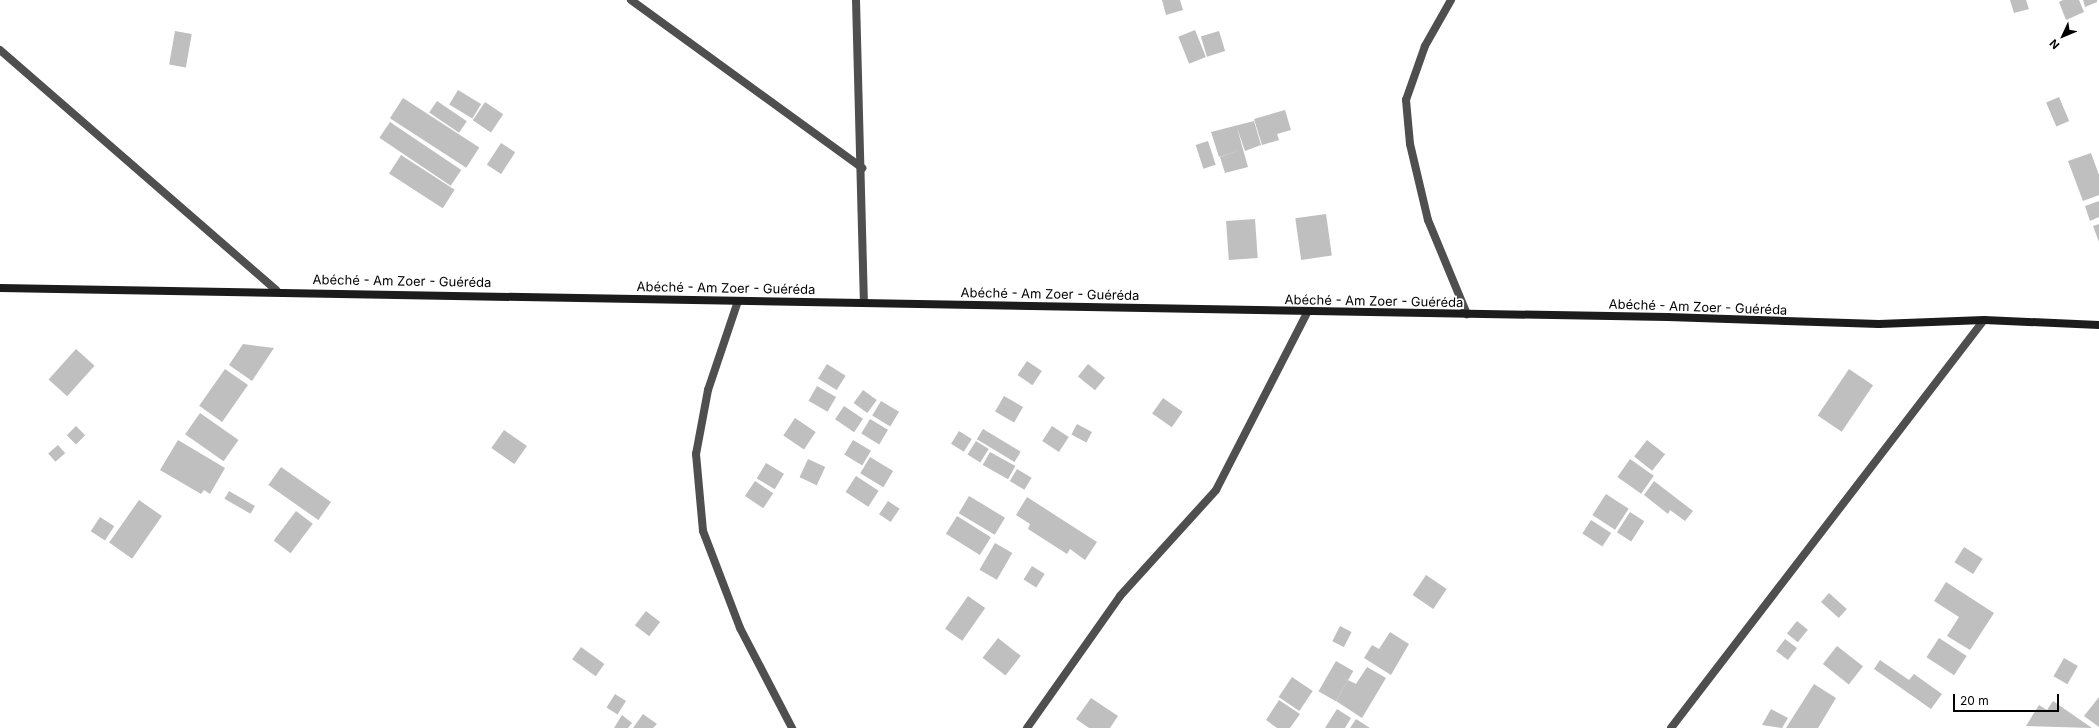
<!DOCTYPE html>
<html>
<head>
<meta charset="utf-8">
<style>
	body { margin:0 }
	#map { position:relative; width:2099px; height:728px; overflow:hidden; background:#fff; font-family:Inter,sans-serif }
	div>[style] { position:absolute }
	[style*='--x'] { left:calc(var(--x)*1px); top:calc(var(--y)*1px); width:calc(var(--w)*1px); rotate:calc(var(--a)*1deg) }
	.building>* { inset:0; background:#bfbfbf; transform-origin:0 0 }
	.street>* { height:8px; margin:-4px; padding:0 4px; transform-origin:4px; border-radius:4px; background:#4f4f4f }
	.secondary>* { height:8px; margin:-4px; padding:0 4px; transform-origin:4px; border-radius:4px; background:#1c1c1c }
	span { translate:-50% -50%; white-space:nowrap; text-align:center; line-height:1.15; -webkit-text-stroke:3.5px #fff; paint-order:stroke }
	.street-label { font-size:13px; color:#000 }
	.north { position:absolute; left:2043px; top:16px; width:40px; height:40px; -webkit-text-stroke:3px #fff; paint-order:stroke; rotate:226deg; font-size:11px; font-weight:700; line-height:16px; text-align:center; color:#000 }
	.north::after { content:''; display:block; margin:auto; width:14px; height:18px; background:#000; clip-path:polygon(50% 0,100% 100%,50% 72%,0 100%) }
	.scale { position:absolute; left:1953px; top:694px; width:106px; height:18px; box-sizing:border-box; border:2px solid #000; border-top:0; padding-left:5px; font-size:12px; line-height:14px; white-space:nowrap; color:#000; -webkit-text-stroke:3px #fff; paint-order:stroke }
</style>
</head>
<body>
<div id="map">
	<div class="building">
		<div style="clip-path:polygon(1162px 0,1180px 0,1183px 10px,1166px 15px)"></div>
		<div style="clip-path:polygon(2010px 0,2026px 0,2029px 9px,2014px 13px)"></div>
		<div style="clip-path:polygon(2063px 0,2079px 0,2084px 12px,2066px 20px,2059px 2px)"></div>
		<div style="clip-path:polygon(2083px 0,2097px 0,2097px 2px,2085px 7px)"></div>
		<div style="left:1195px;top:30px;width:29px;height:18px;rotate:68deg"></div>
		<div style="left:175px;top:31px;width:17px;height:34px;rotate:10deg"></div>
		<div style="left:1219px;top:31px;width:21px;height:19px;rotate:73deg"></div>
		<div style="left:458px;top:90px;width:27px;height:17px;rotate:31deg"></div>
		<div style="left:2059px;top:97px;width:26px;height:14px;rotate:67deg"></div>
		<div style="left:403px;top:98px;width:91px;height:24px;rotate:33deg"></div>
		<div style="left:437px;top:101px;width:36px;height:14px;rotate:34deg"></div>
		<div style="left:485px;top:102px;width:22px;height:22px;rotate:34deg"></div>
		<div style="clip-path:polygon(1285px 110px,1291px 130px,1277px 134px,1279px 140px,1262px 145px,1254px 119px)"></div>
		<div style="clip-path:polygon(1254px 121px,1261px 145px,1245px 151px,1237px 128px,1248px 167px,1225px 173px,1220px 157px,1240px 150px,1219px 157px,1211px 132px)"></div>
		<div style="left:390px;top:122px;width:86px;height:19px;rotate:34deg"></div>
		<div style="left:1208px;top:141px;width:25px;height:13px;rotate:72deg"></div>
		<div style="left:501px;top:143px;width:17px;height:26px;rotate:33deg"></div>
		<div style="clip-path:polygon(2091px 153px,2099px 175px,2099px 195px,2083px 201px,2068px 161px)"></div>
		<div style="left:401px;top:155px;width:64px;height:22px;rotate:33deg"></div>
		<div style="clip-path:polygon(2099px 201px,2099px 217px,2090px 221px,2085px 206px)"></div>
		<div style="left:1326px;top:214px;width:42px;height:31px;rotate:82deg"></div>
		<div style="left:1255px;top:219px;width:39px;height:29px;rotate:86deg"></div>
		<div style="clip-path:polygon(2099px 224px,2099px 242px,2093px 226px)"></div>
		<div style="clip-path:polygon(243px 344px,274px 348px,252px 381px,229px 365px)"></div>
		<div style="left:76px;top:349px;width:25px;height:41px;rotate:42deg"></div>
		<div style="left:1027px;top:361px;width:18px;height:17px;rotate:34deg"></div>
		<div style="left:827px;top:364px;width:22px;height:17px;rotate:32deg"></div>
		<div style="left:1088px;top:364px;width:22px;height:16px;rotate:39deg"></div>
		<div style="left:225px;top:369px;width:28px;height:45px;rotate:35deg"></div>
		<div style="left:1849px;top:369px;width:29px;height:56px;rotate:34deg"></div>
		<div style="left:817px;top:386px;width:22px;height:17px;rotate:30deg"></div>
		<div style="left:863px;top:390px;width:17px;height:16px;rotate:36deg"></div>
		<div style="left:1004px;top:396px;width:22px;height:18px;rotate:30deg"></div>
		<div style="left:1163px;top:398px;width:24px;height:19px;rotate:35deg"></div>
		<div style="left:881px;top:401px;width:21px;height:17px;rotate:31deg"></div>
		<div style="left:844px;top:406px;width:23px;height:16px;rotate:34deg"></div>
		<div style="left:200px;top:413px;width:47px;height:26px;rotate:35deg"></div>
		<div style="left:795px;top:418px;width:25px;height:21px;rotate:34deg"></div>
		<div style="left:870px;top:419px;width:21px;height:17px;rotate:31deg"></div>
		<div style="left:1077px;top:424px;width:17px;height:12px;rotate:28deg"></div>
		<div style="left:76px;top:426px;width:13px;height:13px;rotate:45deg"></div>
		<div style="left:1052px;top:426px;width:20px;height:18px;rotate:33deg"></div>
		<div style="left:983px;top:429px;width:44px;height:12px;rotate:31deg"></div>
		<div style="left:504px;top:430px;width:28px;height:22px;rotate:35deg"></div>
		<div style="left:959px;top:431px;width:15px;height:15px;rotate:32deg"></div>
		<div style="clip-path:polygon(178px 440px,225px 468px,210px 494px,204px 490px,201px 494px,160px 470px)"></div>
		<div style="left:853px;top:440px;width:21px;height:17px;rotate:31deg"></div>
		<div style="left:1647px;top:440px;width:23px;height:21px;rotate:38deg"></div>
		<div style="left:976px;top:441px;width:15px;height:16px;rotate:32deg"></div>
		<div style="left:58px;top:445px;width:11px;height:13px;rotate:49deg"></div>
		<div style="left:990px;top:452px;width:29px;height:15px;rotate:29deg"></div>
		<div style="left:870px;top:457px;width:27px;height:19px;rotate:31deg"></div>
		<div style="left:808px;top:459px;width:19px;height:20px;rotate:25deg"></div>
		<div style="left:1630px;top:459px;width:29px;height:22px;rotate:35deg"></div>
		<div style="left:766px;top:463px;width:21px;height:18px;rotate:31deg"></div>
		<div style="left:281px;top:467px;width:61px;height:22px;rotate:35deg"></div>
		<div style="left:1017px;top:469px;width:17px;height:14px;rotate:31deg"></div>
		<div style="left:856px;top:476px;width:27px;height:19px;rotate:33deg"></div>
		<div style="left:755px;top:481px;width:22px;height:18px;rotate:34deg"></div>
		<div style="clip-path:polygon(1654px 481px,1693px 511px,1685px 521px,1670px 510px,1668px 514px,1644px 495px)"></div>
		<div style="left:229px;top:491px;width:30px;height:9px;rotate:30deg"></div>
		<div style="left:1606px;top:494px;width:27px;height:25px;rotate:33deg"></div>
		<div style="left:969px;top:496px;width:42px;height:20px;rotate:31deg"></div>
		<div style="clip-path:polygon(1027px 497px,1097px 542px,1085px 560px,1070px 549px,1067px 554px,1028px 529px,1030px 524px,1016px 515px)"></div>
		<div style="left:139px;top:500px;width:28px;height:52px;rotate:35deg"></div>
		<div style="left:888px;top:501px;width:14px;height:16px;rotate:34deg"></div>
		<div style="left:296px;top:511px;width:21px;height:37px;rotate:37deg"></div>
		<div style="left:1630px;top:512px;width:17px;height:24px;rotate:33deg"></div>
		<div style="left:957px;top:516px;width:40px;height:21px;rotate:32deg"></div>
		<div style="left:100px;top:517px;width:17px;height:17px;rotate:33deg"></div>
		<div style="left:1591px;top:520px;width:24px;height:16px;rotate:33deg"></div>
		<div style="left:995px;top:543px;width:20px;height:31px;rotate:30deg"></div>
		<div style="left:1964px;top:547px;width:22px;height:18px;rotate:32deg"></div>
		<div style="left:1032px;top:566px;width:15px;height:16px;rotate:32deg"></div>
		<div style="left:1426px;top:575px;width:25px;height:24px;rotate:34deg"></div>
		<div style="clip-path:polygon(1946px 582px,1994px 613px,1970px 650px,1947px 636px,1959px 617px,1934px 601px)"></div>
		<div style="left:1829px;top:593px;width:24px;height:12px;rotate:42deg"></div>
		<div style="left:968px;top:596px;width:21px;height:40px;rotate:35deg"></div>
		<div style="left:646px;top:611px;width:18px;height:18px;rotate:38deg"></div>
		<div style="left:1797px;top:621px;width:14px;height:16px;rotate:39deg"></div>
		<div style="left:1340px;top:626px;width:13px;height:17px;rotate:27deg"></div>
		<div style="clip-path:polygon(1390px 632px,1409px 644px,1391px 675px,1364px 658px,1372px 645px,1379px 649px)"></div>
		<div style="left:998px;top:638px;width:29px;height:25px;rotate:38deg"></div>
		<div style="left:1939px;top:638px;width:33px;height:23px;rotate:33deg"></div>
		<div style="left:1785px;top:639px;width:15px;height:15px;rotate:37deg"></div>
		<div style="left:1837px;top:646px;width:33px;height:23px;rotate:38deg"></div>
		<div style="left:581px;top:647px;width:29px;height:15px;rotate:36deg"></div>
		<div style="left:2064px;top:658px;width:16px;height:21px;rotate:30deg"></div>
		<div style="clip-path:polygon(1880px 660px,1909px 680px,1914px 674px,1942px 694px,1931px 709px,1874px 669px)"></div>
		<div style="left:1336px;top:661px;width:20px;height:35px;rotate:30deg"></div>
		<div style="clip-path:polygon(1367px 667px,1386px 678px,1362px 718px,1336px 701px,1348px 680px,1356px 684px)"></div>
		<div style="left:1292px;top:677px;width:25px;height:24px;rotate:34deg"></div>
		<div style="clip-path:polygon(1814px 684px,1836px 698px,1818px 728px,1786px 728px)"></div>
		<div style="left:615px;top:694px;width:13px;height:16px;rotate:32deg"></div>
		<div style="clip-path:polygon(2099px 697px,2099px 727px,2084px 716px)"></div>
		<div style="clip-path:polygon(1091px 698px,1118px 716px,1110px 728px,1089px 728px,1076px 719px)"></div>
		<div style="clip-path:polygon(1279px 700px,1300px 714px,1290px 728px,1277px 728px,1266px 720px)"></div>
		<div style="clip-path:polygon(2053px 701px,2092px 728px,2026px 726px,2039px 705px,2047px 710px)"></div>
		<div style="clip-path:polygon(1337px 709px,1351px 718px,1345px 728px,1325px 728px)"></div>
		<div style="clip-path:polygon(1771px 709px,1788px 718px,1782px 728px,1762px 725px)"></div>
		<div style="clip-path:polygon(643px 714px,657px 724px,653px 728px,633px 728px)"></div>
		<div style="clip-path:polygon(622px 715px,632px 723px,628px 728px,614px 728px)"></div>
		<div style="clip-path:polygon(1356px 719px,1370px 728px,1350px 728px)"></div>
	</div>
	<div class="street">
		<div style="--x:631;--y:0;--w:286;--a:36"></div>
		<div style="--x:856;--y:0;--w:301;--a:88.5"></div>
		<div style="--x:1451;--y:0;--w:53;--a:119.5"></div>
		<div style="--x:1425;--y:46;--w:57;--a:109.4"></div>
		<div style="--x:1406;--y:100;--w:44;--a:84.8"></div>
		<div style="--x:1410;--y:144;--w:78;--a:76.7"></div>
		<div style="--x:1428;--y:220;--w:102;--a:67.5"></div>
		<div style="--x:0;--y:50;--w:366;--a:41"></div>
		<div style="--x:738;--y:301;--w:94;--a:108.6"></div>
		<div style="--x:708;--y:390;--w:65;--a:100.6"></div>
		<div style="--x:696;--y:454;--w:77;--a:84.8"></div>
		<div style="--x:703;--y:531;--w:104;--a:69.1"></div>
		<div style="--x:740;--y:628;--w:113;--a:62.5"></div>
		<div style="--x:1027;--y:728;--w:161;--a:-54.8"></div>
		<div style="--x:1120;--y:596;--w:143;--a:-47.8"></div>
		<div style="--x:1216;--y:490;--w:201;--a:-62.8"></div>
		<div style="--x:1671;--y:728;--w:514;--a:-52.51"></div>
	</div>
	<div class="secondary">
		<div style="--x:0;--y:288;--w:1668;--a:1"></div>
		<div style="--x:1668;--y:317;--w:211;--a:1.9"></div>
		<div style="--x:1879;--y:324;--w:105;--a:-2.2"></div>
		<div style="--x:1984;--y:320;--w:115;--a:2.5"></div>
	</div>
	<div class="street-label">
		<span style="left:402px;top:281px;rotate:1deg">Abéché - Am Zoer - Guéréda</span>
		<span style="left:726px;top:288px;rotate:1deg">Abéché - Am Zoer - Guéréda</span>
		<span style="left:1050px;top:294px;rotate:1deg">Abéché - Am Zoer - Guéréda</span>
		<span style="left:1374px;top:301px;rotate:1deg">Abéché - Am Zoer - Guéréda</span>
		<span style="left:1698px;top:307px;rotate:2deg">Abéché - Am Zoer - Guéréda</span>
	</div>
	<div class="north">N</div>
	<div class="scale">20 m</div>
</div>
</body>
</html>
